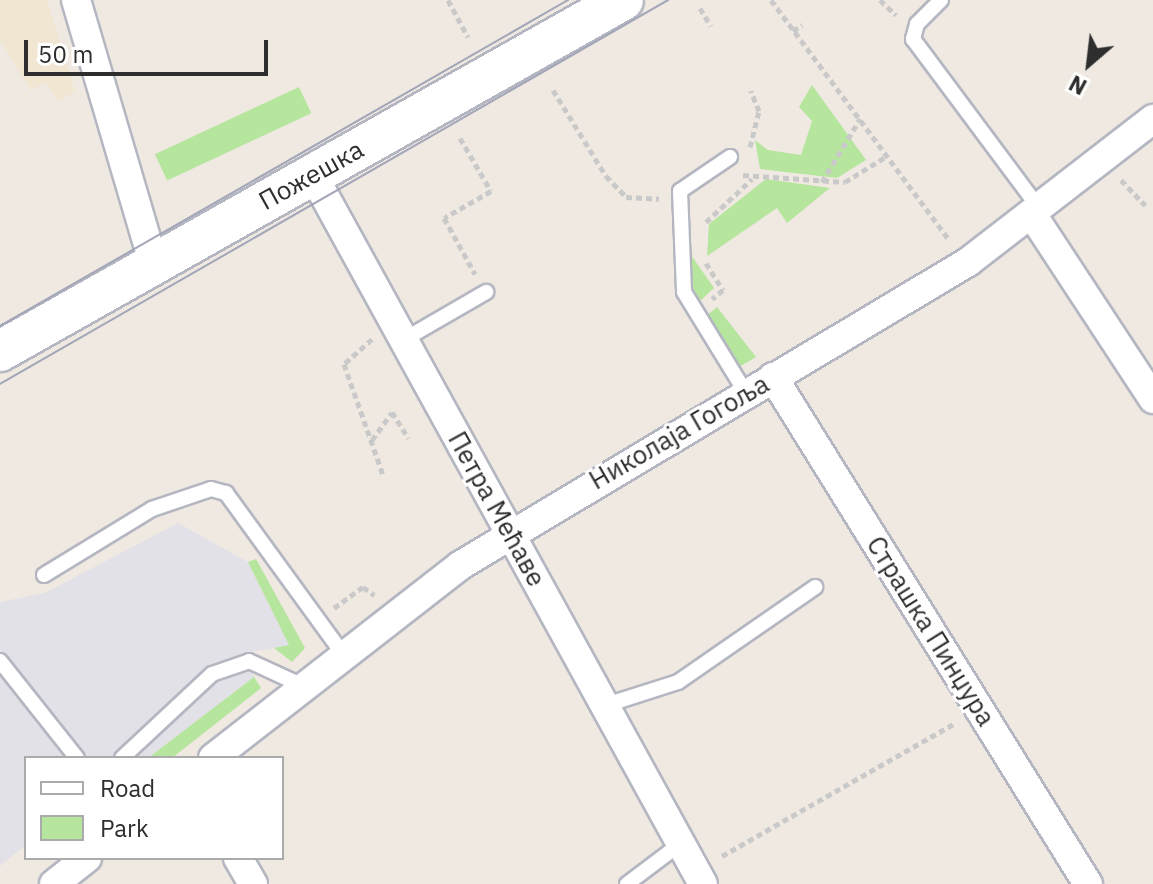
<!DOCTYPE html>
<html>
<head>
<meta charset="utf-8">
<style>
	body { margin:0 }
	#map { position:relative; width:1153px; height:884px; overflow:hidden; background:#efe9e1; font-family:"IBM Plex Sans",sans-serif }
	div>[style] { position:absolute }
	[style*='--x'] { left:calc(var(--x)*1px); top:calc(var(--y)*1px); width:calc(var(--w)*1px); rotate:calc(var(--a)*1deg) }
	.industrial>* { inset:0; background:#e3e1e8 }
	.education>* { inset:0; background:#f0e6d1 }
	.green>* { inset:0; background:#b6e59e; transform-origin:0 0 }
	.path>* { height:5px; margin-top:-2.5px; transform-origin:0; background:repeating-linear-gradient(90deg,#c9c9c9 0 6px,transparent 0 10px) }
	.roads { filter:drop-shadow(2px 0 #b4b7c1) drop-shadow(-2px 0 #b4b7c1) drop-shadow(0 2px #b4b7c1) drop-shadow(0 -2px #b4b7c1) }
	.service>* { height:14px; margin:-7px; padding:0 7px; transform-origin:7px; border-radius:7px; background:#fff }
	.minor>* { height:28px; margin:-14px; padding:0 14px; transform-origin:14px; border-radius:14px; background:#fff }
	.secondary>* { height:40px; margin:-20px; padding:0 20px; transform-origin:20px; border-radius:20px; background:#fff }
	.tram>* { height:2px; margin:-1px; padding:0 1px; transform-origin:1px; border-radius:1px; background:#a3a6b8 }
	span { translate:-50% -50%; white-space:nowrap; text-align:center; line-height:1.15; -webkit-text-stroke:6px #fff; paint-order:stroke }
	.street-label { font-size:26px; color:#2e2e2e }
	.legend { position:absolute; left:24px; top:756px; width:260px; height:104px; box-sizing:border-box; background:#fff; border:2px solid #ababab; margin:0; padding:10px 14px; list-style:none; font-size:24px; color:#2e2e2e }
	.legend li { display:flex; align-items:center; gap:16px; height:40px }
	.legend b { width:40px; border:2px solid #ababab }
	.north { position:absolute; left:1049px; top:24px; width:80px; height:80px; -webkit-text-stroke:6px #fff; paint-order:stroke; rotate:208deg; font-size:22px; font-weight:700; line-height:32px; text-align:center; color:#2e2e2e }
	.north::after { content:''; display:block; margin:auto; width:28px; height:36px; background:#2e2e2e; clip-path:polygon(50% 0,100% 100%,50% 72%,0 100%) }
	.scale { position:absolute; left:24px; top:40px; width:244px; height:36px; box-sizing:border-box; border:4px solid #2e2e2e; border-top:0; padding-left:10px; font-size:24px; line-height:28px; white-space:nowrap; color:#2e2e2e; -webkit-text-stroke:6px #fff; paint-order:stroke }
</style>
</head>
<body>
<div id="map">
	<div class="industrial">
		<div style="clip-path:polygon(178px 523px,248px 562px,290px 646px,248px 652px,254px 677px,148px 758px,26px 758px,26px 845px,0 866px,0 602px,45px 593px)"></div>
	</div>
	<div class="education">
		<div style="clip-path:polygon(0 0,47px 0,75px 92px,58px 101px,45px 82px,31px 91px,0 40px)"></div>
	</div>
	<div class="green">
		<div style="clip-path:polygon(812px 85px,866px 160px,837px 178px,760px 169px,755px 140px,768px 150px,801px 155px,812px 121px,799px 107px)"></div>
		<div style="left:299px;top:87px;width:29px;height:159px;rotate:65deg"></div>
		<div style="clip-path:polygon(766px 179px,830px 188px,787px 223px,777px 208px,707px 256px,709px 224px)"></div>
		<div style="clip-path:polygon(691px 255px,714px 288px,697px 304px,687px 260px)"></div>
		<div style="clip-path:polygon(717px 307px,756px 357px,739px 367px,704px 318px)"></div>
		<div style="clip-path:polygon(256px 559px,305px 648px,292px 662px,274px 648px,289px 645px,248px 562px)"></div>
		<div style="clip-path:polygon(254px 677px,261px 688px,172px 758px,148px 758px)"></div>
	</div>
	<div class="path">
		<div style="--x:448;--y:0;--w:42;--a:61.6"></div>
		<div style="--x:771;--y:0;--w:299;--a:53.4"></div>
		<div style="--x:880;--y:0;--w:22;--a:43"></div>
		<div style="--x:700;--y:8;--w:21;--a:59"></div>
		<div style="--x:793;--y:31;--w:11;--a:-34"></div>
		<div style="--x:553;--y:90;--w:101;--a:58.4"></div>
		<div style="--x:606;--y:176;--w:29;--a:46"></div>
		<div style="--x:626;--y:197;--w:33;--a:3"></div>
		<div style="--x:460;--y:138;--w:61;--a:59.7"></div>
		<div style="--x:491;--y:191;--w:54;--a:150.1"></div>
		<div style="--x:444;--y:218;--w:64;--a:61"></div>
		<div style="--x:750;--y:147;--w:37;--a:-76"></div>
		<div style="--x:759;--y:111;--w:22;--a:-112"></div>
		<div style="--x:743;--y:175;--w:102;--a:3.9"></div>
		<div style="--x:845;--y:182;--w:49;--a:-31.8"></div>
		<div style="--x:1121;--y:180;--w:35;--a:46"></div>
		<div style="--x:822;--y:182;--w:74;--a:-58.9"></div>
		<div style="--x:706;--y:222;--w:63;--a:-43.1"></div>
		<div style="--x:706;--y:263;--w:32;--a:58"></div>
		<div style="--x:723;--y:290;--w:14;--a:141"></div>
		<div style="--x:372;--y:339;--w:38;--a:138"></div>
		<div style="--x:344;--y:364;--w:118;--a:70.6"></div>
		<div style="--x:372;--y:440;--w:34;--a:-54"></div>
		<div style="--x:392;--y:412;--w:31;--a:58"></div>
		<div style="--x:334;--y:608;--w:36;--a:-36"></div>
		<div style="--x:363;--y:587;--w:14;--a:36"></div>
		<div style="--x:722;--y:856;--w:266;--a:-29.7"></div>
	</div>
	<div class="roads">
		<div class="service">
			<div style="--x:941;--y:0;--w:34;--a:135"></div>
			<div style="--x:917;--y:24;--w:16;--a:105"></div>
			<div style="--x:913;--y:39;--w:214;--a:53.3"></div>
			<div style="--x:730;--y:157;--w:60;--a:145.8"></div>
			<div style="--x:680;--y:191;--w:101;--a:87.7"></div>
			<div style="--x:684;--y:292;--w:119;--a:58.5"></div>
			<div style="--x:405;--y:339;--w:94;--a:-30.1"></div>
			<div style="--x:44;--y:575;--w:127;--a:-31.4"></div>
			<div style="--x:152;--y:509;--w:62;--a:-18.7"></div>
			<div style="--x:211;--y:489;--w:16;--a:15"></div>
			<div style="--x:226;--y:493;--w:199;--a:54"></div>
			<div style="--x:0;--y:661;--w:124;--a:51.6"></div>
			<div style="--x:606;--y:705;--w:76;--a:-17.7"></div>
			<div style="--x:678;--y:682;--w:167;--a:-34.7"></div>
			<div style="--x:122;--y:758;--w:123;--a:-43"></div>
			<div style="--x:212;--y:674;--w:39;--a:-19"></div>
			<div style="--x:249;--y:661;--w:60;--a:24.8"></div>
			<div style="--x:627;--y:884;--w:66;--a:-37"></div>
		</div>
		<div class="minor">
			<div style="--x:76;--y:0;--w:272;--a:73.6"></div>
			<div style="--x:313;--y:175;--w:809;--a:61.19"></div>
			<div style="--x:1033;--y:216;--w:219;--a:56.7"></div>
			<div style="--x:773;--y:377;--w:597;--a:58.15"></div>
			<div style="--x:213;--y:758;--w:314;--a:-37.9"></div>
			<div style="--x:461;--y:565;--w:591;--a:-30.86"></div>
			<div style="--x:968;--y:262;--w:234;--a:-37.7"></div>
			<div style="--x:238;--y:858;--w:30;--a:60"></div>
			<div style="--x:54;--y:884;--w:42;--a:-38.2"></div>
		</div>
		<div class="secondary">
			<div style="--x:0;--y:351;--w:715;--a:-29.4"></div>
		</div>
	</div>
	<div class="tram">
		<div style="--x:0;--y:326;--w:655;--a:-29.85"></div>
		<div style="--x:0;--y:384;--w:771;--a:-29.89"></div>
	</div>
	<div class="street-label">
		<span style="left:311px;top:175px;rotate:-29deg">Пожешка</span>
		<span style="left:679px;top:432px;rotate:-30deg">Николаја Гогоља</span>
		<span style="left:497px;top:509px;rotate:61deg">Петра Мећаве</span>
		<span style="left:931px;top:631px;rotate:58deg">Страшка Пинџура</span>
	</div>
	<ul class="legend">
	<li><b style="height:10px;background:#fff"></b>Road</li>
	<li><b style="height:22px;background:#b6e59e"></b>Park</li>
	</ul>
	<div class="north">N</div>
	<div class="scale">50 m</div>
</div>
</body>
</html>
